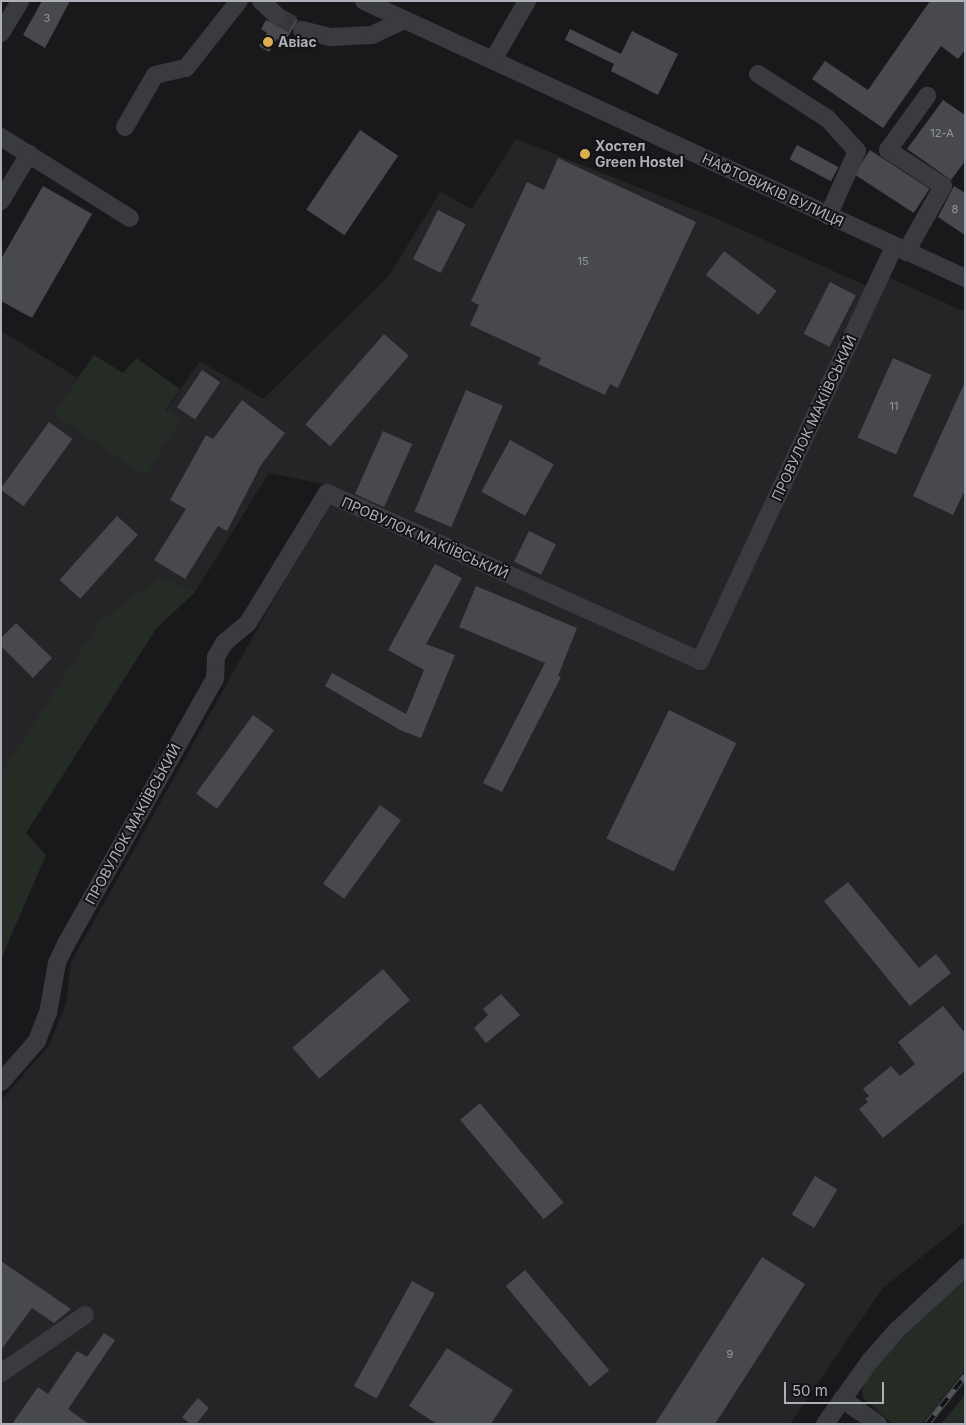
<!DOCTYPE html>
<html>
<head>
<meta charset="utf-8">
<style>
	body { margin:0 }
	#map { position:relative; width:966px; height:1425px; overflow:hidden; background:#19191b; font-family:Inter,sans-serif }
	div>[style] { position:absolute }
	[style*='--x'] { left:calc(var(--x)*1px); top:calc(var(--y)*1px); width:calc(var(--w)*1px); rotate:calc(var(--a)*1deg) }
	.built>* { inset:0; background:#252527 }
	.green>* { inset:0; background:#252c26 }
	.building>* { inset:0; background:#48494d; transform-origin:0 0 }
	.minor-tunnel>* { height:18px; margin-top:-9px; transform-origin:0; background:repeating-linear-gradient(90deg,#37373b 0 18px,transparent 0 27px) }
	.minor>* { height:18px; margin:-9px; padding:0 9px; transform-origin:9px; border-radius:9px; background:#3a3b3f }
	.rail>* { height:5.5px; margin-top:-2.75px; transform-origin:0; background:repeating-linear-gradient(90deg,#141416 0 11px,#53555a 0 22px); box-sizing:border-box; border-block:1px solid #53555a }
	.dots>* { width:14px; height:14px; translate:-50% -50%; box-sizing:border-box; border:2px solid #141416; border-radius:50% }
	span { translate:-50% -50%; white-space:nowrap; text-align:center; line-height:1.15; -webkit-text-stroke:4px #141416; paint-order:stroke }
	.number-label { font-size:11px; color:#94969e }
	.number-label span { -webkit-text-stroke-width:0 }
	.poi-label { font-size:14px; color:#adb0b9; font-weight:700 }
	.left { translate:0 -50%; text-align:left }
	.street-label { font-size:14px; color:#adb0b9 }
	.frame { position:absolute; inset:0; border:2px solid #adb0b9; pointer-events:none }
	.scale { position:absolute; left:784px; top:1382px; width:100px; height:22px; box-sizing:border-box; border:2px solid #adb0b9; border-top:0; padding-left:6px; font-size:15px; line-height:18px; white-space:nowrap; color:#adb0b9; -webkit-text-stroke:4px #141416; paint-order:stroke }
</style>
</head>
<body>
<div id="map">
	<div class="built">
		<div style="clip-path:polygon(516px 139px,711px 216px,869px 287px,699px 651px,327px 485px,269px 473px,195px 592px,162px 577px,1px 774px,1px 331px,78px 378px,54px 414px,181px 420px,166px 411px,200px 361px,263px 399px,389px 276px,440px 192px,472px 209px)"></div>
		<div style="clip-path:polygon(886px 276px,965px 312px,965px 1222px,882px 1289px,790px 1424px,1px 1424px,1px 1100px,48px 1047px,66px 1004px,71px 962px,328px 503px,702px 671px)"></div>
	</div>
	<div class="green">
		<div style="clip-path:polygon(94px 355px,123px 373px,136px 358px,180px 389px,166px 410px,181px 420px,145px 476px,53px 414px)"></div>
		<div style="clip-path:polygon(162px 577px,195px 592px,156px 629px,26px 833px,46px 855px,1px 959px,1px 774px,101px 620px)"></div>
		<div style="clip-path:polygon(965px 1277px,965px 1370px,922px 1424px,893px 1424px,864px 1399px,862px 1391px,866px 1380px,886px 1354px)"></div>
		<div style="clip-path:polygon(965px 1395px,965px 1418px,961px 1424px,941px 1424px)"></div>
	</div>
	<div class="building">
		<div style="clip-path:polygon(42px 1px,70px 1px,45px 48px,23px 35px)"></div>
		<div style="clip-path:polygon(930px 1px,965px 1px,965px 50px,958px 59px,941px 46px,883px 128px,812px 79px,825px 61px,868px 90px)"></div>
		<div style="clip-path:polygon(287px 14px,298px 20px,284px 43px,277px 39px,269px 52px,259px 46px,267px 33px,261px 29px,266px 20px,280px 26px,285px 23px)"></div>
		<div style="clip-path:polygon(570px 29px,621px 54px,632px 31px,678px 54px,658px 95px,611px 71px,614px 64px,565px 40px)"></div>
		<div style="clip-path:polygon(943px 100px,965px 115px,965px 161px,951px 180px,907px 149px)"></div>
		<div style="left:360px;top:130px;width:46px;height:96px;rotate:34deg"></div>
		<div style="left:797px;top:145px;width:47px;height:16px;rotate:28deg"></div>
		<div style="left:870px;top:150px;width:71px;height:29px;rotate:33deg"></div>
		<div style="clip-path:polygon(558px 158px,696px 222px,618px 388px,610px 384px,605px 395px,538px 364px,541px 358px,470px 325px,479px 305px,471px 301px,527px 182px,544px 190px)"></div>
		<div style="clip-path:polygon(43px 186px,92px 214px,32px 318px,1px 301px,1px 259px)"></div>
		<div style="clip-path:polygon(954px 186px,965px 193px,965px 235px,938px 217px)"></div>
		<div style="left:438px;top:210px;width:31px;height:55px;rotate:27deg"></div>
		<div style="left:724px;top:251px;width:66px;height:30px;rotate:37deg"></div>
		<div style="left:830px;top:282px;width:29px;height:58px;rotate:27deg"></div>
		<div style="left:384px;top:334px;width:33px;height:120px;rotate:41deg"></div>
		<div style="left:893px;top:358px;width:42px;height:87px;rotate:24deg"></div>
		<div style="left:202px;top:370px;width:22px;height:45px;rotate:34deg"></div>
		<div style="clip-path:polygon(965px 382px,965px 490px,953px 515px,913px 496px)"></div>
		<div style="left:466px;top:390px;width:40px;height:132px;rotate:23deg"></div>
		<div style="clip-path:polygon(242px 400px,285px 433px,261px 465px,227px 531px,218px 526px,185px 579px,154px 560px,186px 509px,170px 500px,206px 435px,213px 439px)"></div>
		<div style="left:49px;top:422px;width:29px;height:83px;rotate:36deg"></div>
		<div style="left:383px;top:431px;width:32px;height:69px;rotate:24deg"></div>
		<div style="left:510px;top:440px;width:50px;height:59px;rotate:29deg"></div>
		<div style="left:117px;top:516px;width:28px;height:86px;rotate:42deg"></div>
		<div style="left:529px;top:531px;width:30px;height:34px;rotate:26deg"></div>
		<div style="clip-path:polygon(435px 564px,462px 578px,426px 644px,455px 655px,421px 738px,400px 730px,325px 686px,332px 673px,406px 714px,424px 670px,388px 650px)"></div>
		<div style="clip-path:polygon(476px 586px,577px 628px,558px 676px,561px 677px,502px 792px,483px 783px,545px 663px,459px 627px)"></div>
		<div style="clip-path:polygon(16px 623px,52px 658px,33px 678px,1px 646px,1px 638px)"></div>
		<div style="left:669px;top:710px;width:75px;height:143px;rotate:26deg"></div>
		<div style="left:253px;top:715px;width:26px;height:97px;rotate:36deg"></div>
		<div style="left:380px;top:805px;width:26px;height:97px;rotate:36deg"></div>
		<div style="clip-path:polygon(848px 882px,919px 968px,936px 954px,951px 973px,910px 1006px,824px 901px)"></div>
		<div style="left:383px;top:969px;width:41px;height:120px;rotate:49deg"></div>
		<div style="clip-path:polygon(501px 994px,520px 1015px,486px 1043px,474px 1028px,488px 1015px,483px 1009px)"></div>
		<div style="clip-path:polygon(943px 1006px,965px 1033px,965px 1071px,883px 1138px,859px 1109px,868px 1102px,865px 1099px,869px 1096px,863px 1089px,891px 1066px,900px 1076px,915px 1064px,898px 1042px)"></div>
		<div style="left:480px;top:1103px;width:130px;height:26px;rotate:50deg"></div>
		<div style="left:815px;top:1176px;width:26px;height:45px;rotate:31deg"></div>
		<div style="clip-path:polygon(762px 1257px,805px 1284px,715px 1424px,655px 1424px)"></div>
		<div style="clip-path:polygon(1px 1261px,71px 1309px,54px 1323px,32px 1308px,1px 1350px)"></div>
		<div style="left:525px;top:1270px;width:131px;height:25px;rotate:50deg"></div>
		<div style="left:412px;top:1281px;width:26px;height:120px;rotate:29deg"></div>
		<div style="clip-path:polygon(104px 1333px,115px 1340px,68px 1409px,89px 1424px,12px 1424px,38px 1387px,48px 1394px,77px 1351px,87px 1357px)"></div>
		<div style="clip-path:polygon(447px 1348px,513px 1390px,491px 1424px,437px 1424px,409px 1406px)"></div>
		<div style="clip-path:polygon(198px 1398px,209px 1408px,196px 1424px,190px 1424px,182px 1417px)"></div>
	</div>
	<div class="minor-tunnel">
		<div style="--x:277;--y:16;--w:29;--a:29"></div>
	</div>
	<div class="minor">
		<div style="--x:261;--y:1;--w:22;--a:43"></div>
		<div style="--x:364;--y:1;--w:662;--a:24.74"></div>
		<div style="--x:302;--y:30;--w:30;--a:14"></div>
		<div style="--x:331;--y:37;--w:41;--a:-2.8"></div>
		<div style="--x:372;--y:35;--w:35;--a:-25"></div>
		<div style="--x:1;--y:33;--w:37;--a:-59"></div>
		<div style="--x:493;--y:60;--w:68;--a:-60"></div>
		<div style="--x:758;--y:74;--w:83;--a:32.7"></div>
		<div style="--x:828;--y:119;--w:43;--a:47.8"></div>
		<div style="--x:857;--y:151;--w:71;--a:114"></div>
		<div style="--x:125;--y:127;--w:60;--a:-60"></div>
		<div style="--x:155;--y:75;--w:32;--a:-13"></div>
		<div style="--x:186;--y:68;--w:85;--a:-51.7"></div>
		<div style="--x:1;--y:137;--w:152;--a:32.1"></div>
		<div style="--x:1;--y:201;--w:55;--a:-59.2"></div>
		<div style="--x:906;--y:252;--w:76;--a:-60.7"></div>
		<div style="--x:943;--y:186;--w:66;--a:-146.8"></div>
		<div style="--x:888;--y:150;--w:67;--a:-54.2"></div>
		<div style="--x:1;--y:1082;--w:55;--a:-48.7"></div>
		<div style="--x:37;--y:1041;--w:30;--a:-69"></div>
		<div style="--x:48;--y:1013;--w:51;--a:-79.8"></div>
		<div style="--x:57;--y:963;--w:21;--a:-65"></div>
		<div style="--x:66;--y:944;--w:305;--a:-60.7"></div>
		<div style="--x:215;--y:678;--w:21;--a:-87"></div>
		<div style="--x:216;--y:657;--w:16;--a:-60"></div>
		<div style="--x:224;--y:643;--w:31;--a:-40"></div>
		<div style="--x:248;--y:623;--w:152;--a:-58.7"></div>
		<div style="--x:327;--y:493;--w:409;--a:24.2"></div>
		<div style="--x:700;--y:661;--w:458;--a:-64.9"></div>
		<div style="--x:1;--y:1373;--w:102;--a:-34.6"></div>
		<div style="--x:842;--y:1399;--w:44;--a:34.8"></div>
		<div style="--x:825;--y:1424;--w:77;--a:-54.5"></div>
		<div style="--x:870;--y:1361;--w:40;--a:-49"></div>
		<div style="--x:896;--y:1331;--w:94;--a:-42.8"></div>
	</div>
	<div class="rail">
		<div style="--x:927;--y:1424;--w:61;--a:-51.6"></div>
	</div>
	<div class="dots">
		<div style="left:268px;top:42px;background:#ddaf4e"></div>
		<div style="left:585px;top:154px;background:#ddaf4e"></div>
	</div>
	<div class="number-label">
		<span style="left:47px;top:18px">3</span>
		<span style="left:942px;top:133px">12-А</span>
		<span style="left:955px;top:209px">8</span>
		<span style="left:583px;top:261px">15</span>
		<span style="left:894px;top:406px">11</span>
		<span style="left:730px;top:1354px">9</span>
	</div>
	<div class="poi-label">
		<span class="left" style="left:278px;top:42px">Авіас</span>
		<span class="left" style="left:595px;top:154px">Хостел<br>Green Hostel</span>
	</div>
	<div class="street-label">
		<span style="left:773px;top:190px;rotate:25deg">НАФТОВИКІВ ВУЛИЦЯ</span>
		<span style="left:814px;top:418px;rotate:-65deg">ПРОВУЛОК МАКІЇВСЬКИЙ</span>
		<span style="left:425px;top:538px;rotate:24deg">ПРОВУЛОК МАКІЇВСЬКИЙ</span>
		<span style="left:133px;top:824px;rotate:-61deg">ПРОВУЛОК МАКІЇВСЬКИЙ</span>
	</div>
	<div class="frame"></div>
	<div class="scale">50 m</div>
</div>
</body>
</html>
